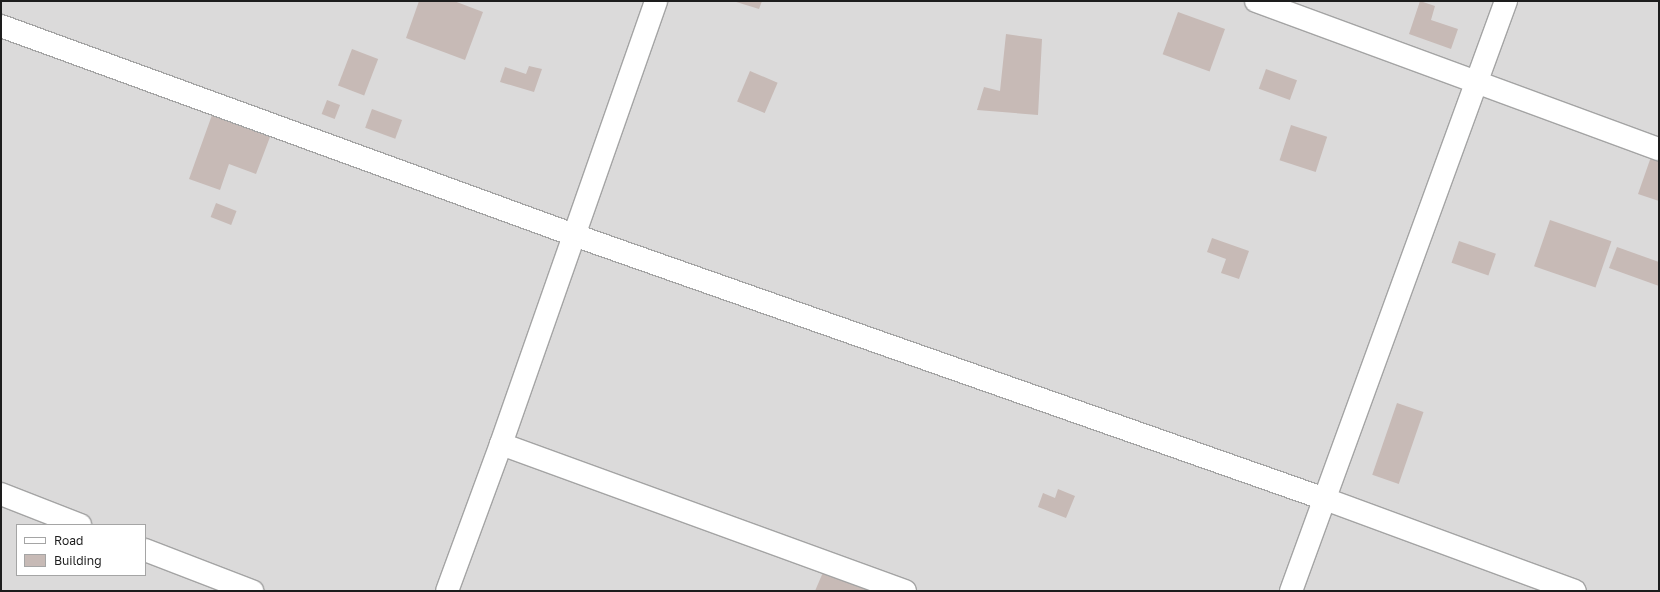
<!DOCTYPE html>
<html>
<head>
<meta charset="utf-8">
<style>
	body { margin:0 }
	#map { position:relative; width:1660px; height:592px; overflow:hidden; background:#efe9e2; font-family:"Golos Text",sans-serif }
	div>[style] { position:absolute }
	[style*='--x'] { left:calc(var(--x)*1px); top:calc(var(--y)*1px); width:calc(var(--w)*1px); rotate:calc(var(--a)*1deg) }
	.residential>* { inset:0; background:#dbdada }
	.building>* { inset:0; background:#c7bab6; transform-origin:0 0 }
	.roads { filter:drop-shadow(1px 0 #a4a4a4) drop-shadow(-1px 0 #a4a4a4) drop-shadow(0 1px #a4a4a4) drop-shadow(0 -1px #a4a4a4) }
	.street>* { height:22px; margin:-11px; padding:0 11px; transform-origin:11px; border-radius:11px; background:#fff }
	span { translate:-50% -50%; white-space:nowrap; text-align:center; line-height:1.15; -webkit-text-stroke:3px #fff; paint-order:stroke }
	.frame { position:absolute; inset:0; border:2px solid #1d1d1d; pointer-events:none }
	.legend { position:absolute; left:16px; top:524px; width:130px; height:52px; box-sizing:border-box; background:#fff; border:1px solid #a5a5a5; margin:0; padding:5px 7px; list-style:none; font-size:12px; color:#1d1d1d }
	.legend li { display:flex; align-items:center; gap:8px; height:20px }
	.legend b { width:20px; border:1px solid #a5a5a5 }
</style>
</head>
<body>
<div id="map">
	<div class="residential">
		<div style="clip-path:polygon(evenodd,1px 1px,1659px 1px,1659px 591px,1px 591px,1px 1px,17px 525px,145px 525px,145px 575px,17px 575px,17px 525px)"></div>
	</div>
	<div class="building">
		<div style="clip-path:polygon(419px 1px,454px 1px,483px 12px,465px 60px,406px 38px)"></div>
		<div style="clip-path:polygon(733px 1px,762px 1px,759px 9px)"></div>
		<div style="clip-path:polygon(1420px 1px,1435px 6px,1431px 20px,1458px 29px,1451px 49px,1409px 34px)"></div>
		<div style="left:1178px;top:12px;width:50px;height:45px;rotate:20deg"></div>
		<div style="clip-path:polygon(1006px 34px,1042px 39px,1038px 115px,977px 110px,984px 87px,1000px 91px)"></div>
		<div style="left:352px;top:49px;width:28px;height:39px;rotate:21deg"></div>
		<div style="clip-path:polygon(529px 66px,542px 69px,534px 92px,500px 82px,505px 67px,526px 74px)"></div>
		<div style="left:1266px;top:69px;width:33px;height:21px;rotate:20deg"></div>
		<div style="left:750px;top:71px;width:30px;height:33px;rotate:23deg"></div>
		<div style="left:327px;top:100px;width:14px;height:15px;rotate:21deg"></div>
		<div style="left:372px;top:109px;width:32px;height:20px;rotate:20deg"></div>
		<div style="clip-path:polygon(212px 115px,270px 137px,256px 174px,229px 164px,220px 190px,189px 179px)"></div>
		<div style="left:1291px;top:125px;width:38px;height:37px;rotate:18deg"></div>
		<div style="clip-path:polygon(1652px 154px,1659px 157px,1659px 201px,1638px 194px)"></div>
		<div style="left:216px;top:203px;width:22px;height:15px;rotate:21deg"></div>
		<div style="left:1550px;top:220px;width:65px;height:49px;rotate:19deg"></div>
		<div style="clip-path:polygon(1212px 238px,1249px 251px,1239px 279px,1221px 273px,1226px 259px,1207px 252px)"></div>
		<div style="left:1459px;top:241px;width:39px;height:23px;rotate:19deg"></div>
		<div style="clip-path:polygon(1617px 247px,1659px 262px,1659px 286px,1609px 268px)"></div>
		<div style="left:1397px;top:403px;width:28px;height:76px;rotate:19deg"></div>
		<div style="clip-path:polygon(1058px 489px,1075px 496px,1066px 518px,1038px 507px,1043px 493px,1055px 498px)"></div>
		<div style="clip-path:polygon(824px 570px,876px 591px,815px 591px)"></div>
	</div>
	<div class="roads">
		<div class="street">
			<div style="--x:1256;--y:1;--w:429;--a:20.2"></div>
			<div style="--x:1;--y:26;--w:610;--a:20.04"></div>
			<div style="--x:574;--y:235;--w:796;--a:19.37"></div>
			<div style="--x:1325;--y:499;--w:266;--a:20.2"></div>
			<div style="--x:501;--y:444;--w:469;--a:-70.7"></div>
			<div style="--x:1;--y:494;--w:85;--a:21.4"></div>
			<div style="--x:145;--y:550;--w:115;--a:21"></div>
			<div style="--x:447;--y:591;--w:157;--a:-69.8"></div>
			<div style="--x:501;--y:444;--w:430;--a:20"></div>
			<div style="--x:1291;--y:591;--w:628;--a:-69.98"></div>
		</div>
	</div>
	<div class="frame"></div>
	<ul class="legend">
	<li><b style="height:5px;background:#fff"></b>Road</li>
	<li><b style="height:11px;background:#c7bab6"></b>Building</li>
	</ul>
</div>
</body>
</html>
